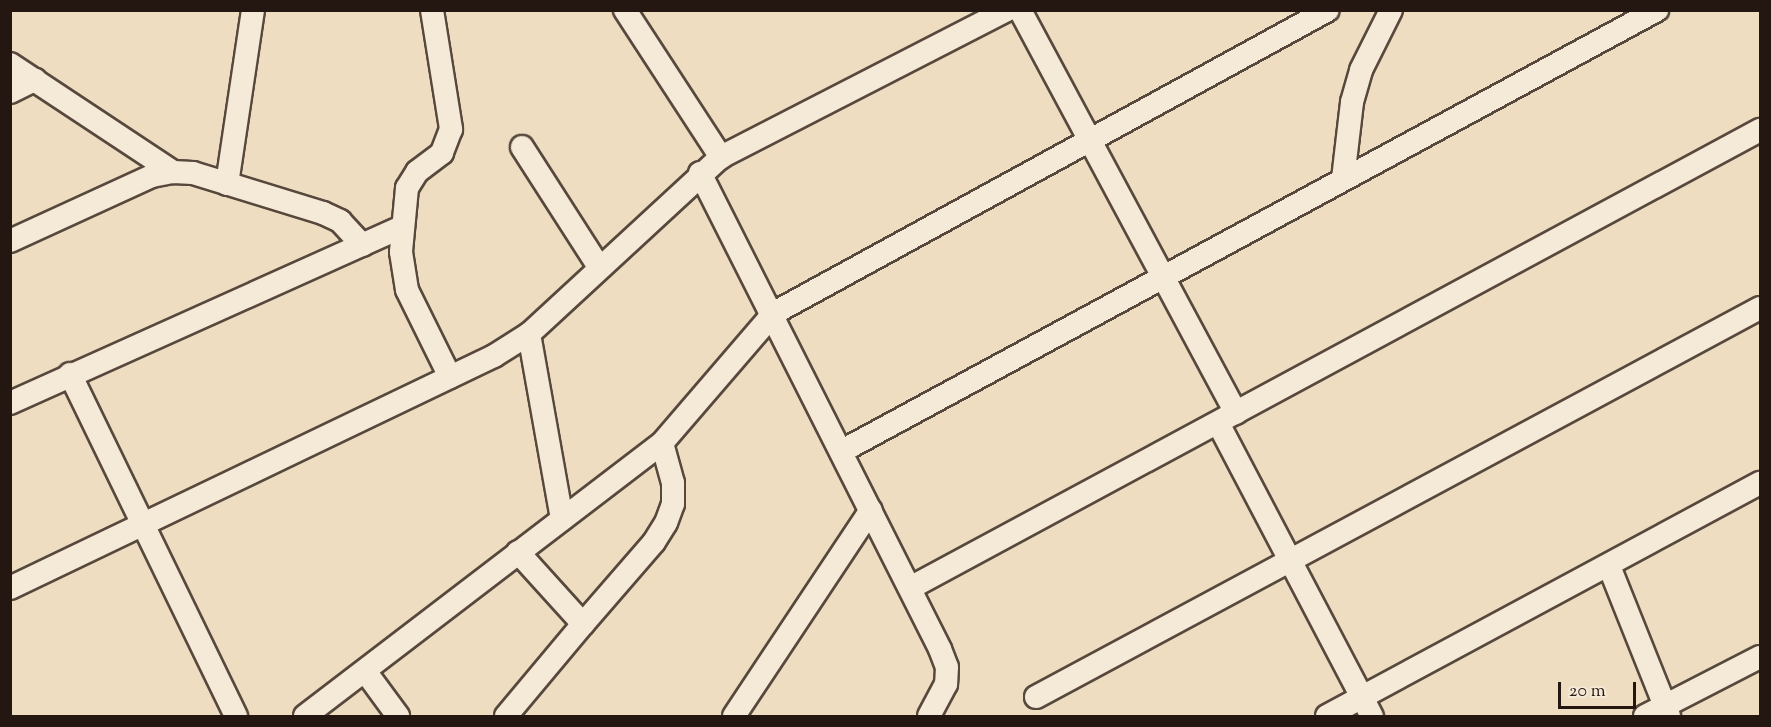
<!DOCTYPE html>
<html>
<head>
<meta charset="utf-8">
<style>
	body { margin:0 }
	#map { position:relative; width:1771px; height:727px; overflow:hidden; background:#efddc1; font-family:"Sorts Mill Goudy",serif }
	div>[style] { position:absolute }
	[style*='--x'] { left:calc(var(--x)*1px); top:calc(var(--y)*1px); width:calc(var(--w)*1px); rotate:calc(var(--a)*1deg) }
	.roads { filter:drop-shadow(2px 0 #57483d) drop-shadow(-2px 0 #57483d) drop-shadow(0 2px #57483d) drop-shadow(0 -2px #57483d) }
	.street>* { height:22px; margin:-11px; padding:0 11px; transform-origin:11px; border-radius:11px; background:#f5e9d7 }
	span { translate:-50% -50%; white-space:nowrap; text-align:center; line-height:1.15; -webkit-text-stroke:5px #f5e9d7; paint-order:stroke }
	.frame { position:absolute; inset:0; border:12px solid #241711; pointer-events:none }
	.scale { position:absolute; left:1558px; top:682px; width:78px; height:27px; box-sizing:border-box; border:3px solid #241711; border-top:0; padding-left:8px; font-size:18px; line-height:21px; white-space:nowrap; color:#241711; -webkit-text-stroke:4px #f5e9d7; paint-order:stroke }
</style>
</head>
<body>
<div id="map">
	<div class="roads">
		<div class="street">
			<div style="--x:432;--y:10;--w:121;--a:80.9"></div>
			<div style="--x:451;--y:129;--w:26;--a:111"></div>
			<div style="--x:442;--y:153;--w:31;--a:143"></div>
			<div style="--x:417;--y:172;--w:19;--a:122"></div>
			<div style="--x:407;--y:188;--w:64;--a:95.4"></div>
			<div style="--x:401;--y:252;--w:38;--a:81"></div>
			<div style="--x:407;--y:290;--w:97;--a:63.7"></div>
			<div style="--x:625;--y:10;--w:176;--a:56.9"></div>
			<div style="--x:1020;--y:10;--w:457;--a:61.8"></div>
			<div style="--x:10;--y:64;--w:196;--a:33.5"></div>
			<div style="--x:10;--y:92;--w:28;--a:-26"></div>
			<div style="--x:522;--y:147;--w:143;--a:57.3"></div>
			<div style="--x:700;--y:173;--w:533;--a:63.24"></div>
			<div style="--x:940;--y:649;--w:19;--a:69"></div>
			<div style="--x:947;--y:667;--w:17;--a:93"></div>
			<div style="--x:946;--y:684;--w:36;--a:118"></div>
			<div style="--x:1343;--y:179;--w:78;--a:-83.3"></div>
			<div style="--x:1352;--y:102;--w:33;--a:-74"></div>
			<div style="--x:1361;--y:70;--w:67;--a:-63.4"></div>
			<div style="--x:227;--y:184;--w:176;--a:-81.5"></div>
			<div style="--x:10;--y:241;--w:156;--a:-24.6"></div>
			<div style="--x:152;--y:176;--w:21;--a:-11"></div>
			<div style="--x:173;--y:172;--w:20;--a:3"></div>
			<div style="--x:193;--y:173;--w:136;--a:17.1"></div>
			<div style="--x:323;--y:213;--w:19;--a:25"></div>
			<div style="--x:340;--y:221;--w:33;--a:47"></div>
			<div style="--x:70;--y:374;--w:380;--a:64.1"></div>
			<div style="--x:10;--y:403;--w:427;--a:-24.2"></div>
			<div style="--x:1218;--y:423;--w:331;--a:62.3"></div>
			<div style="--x:842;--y:451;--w:927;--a:-28.42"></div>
			<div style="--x:562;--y:519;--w:188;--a:-100.1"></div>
			<div style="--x:529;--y:334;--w:261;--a:-42.7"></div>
			<div style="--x:721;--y:157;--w:322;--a:-27.2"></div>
			<div style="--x:1609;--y:566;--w:162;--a:68.2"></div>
			<div style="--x:10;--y:588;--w:537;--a:-25.61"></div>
			<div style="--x:494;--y:356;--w:41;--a:-32.2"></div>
			<div style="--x:910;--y:588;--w:966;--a:-28.32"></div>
			<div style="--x:583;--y:624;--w:108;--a:-49.1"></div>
			<div style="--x:654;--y:542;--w:22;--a:-58"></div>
			<div style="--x:666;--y:523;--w:20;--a:-70"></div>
			<div style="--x:673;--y:504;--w:21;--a:-90"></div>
			<div style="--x:673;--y:483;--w:41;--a:-105.4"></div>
			<div style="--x:365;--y:671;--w:56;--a:53.7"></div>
			<div style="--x:1036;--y:697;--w:822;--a:-28.25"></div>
			<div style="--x:305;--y:716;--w:449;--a:-37.4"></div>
			<div style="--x:662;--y:443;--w:172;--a:-49.3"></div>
			<div style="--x:774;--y:313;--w:631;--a:-28.68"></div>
			<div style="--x:506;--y:716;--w:120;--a:-50.1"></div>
			<div style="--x:583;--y:624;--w:97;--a:-132.1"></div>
			<div style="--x:734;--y:716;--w:247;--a:-56.4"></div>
			<div style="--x:1327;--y:716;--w:492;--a:-28.3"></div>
			<div style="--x:1645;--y:716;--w:129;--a:-27.2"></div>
		</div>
	</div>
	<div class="frame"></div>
	<div class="scale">20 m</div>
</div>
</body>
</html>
